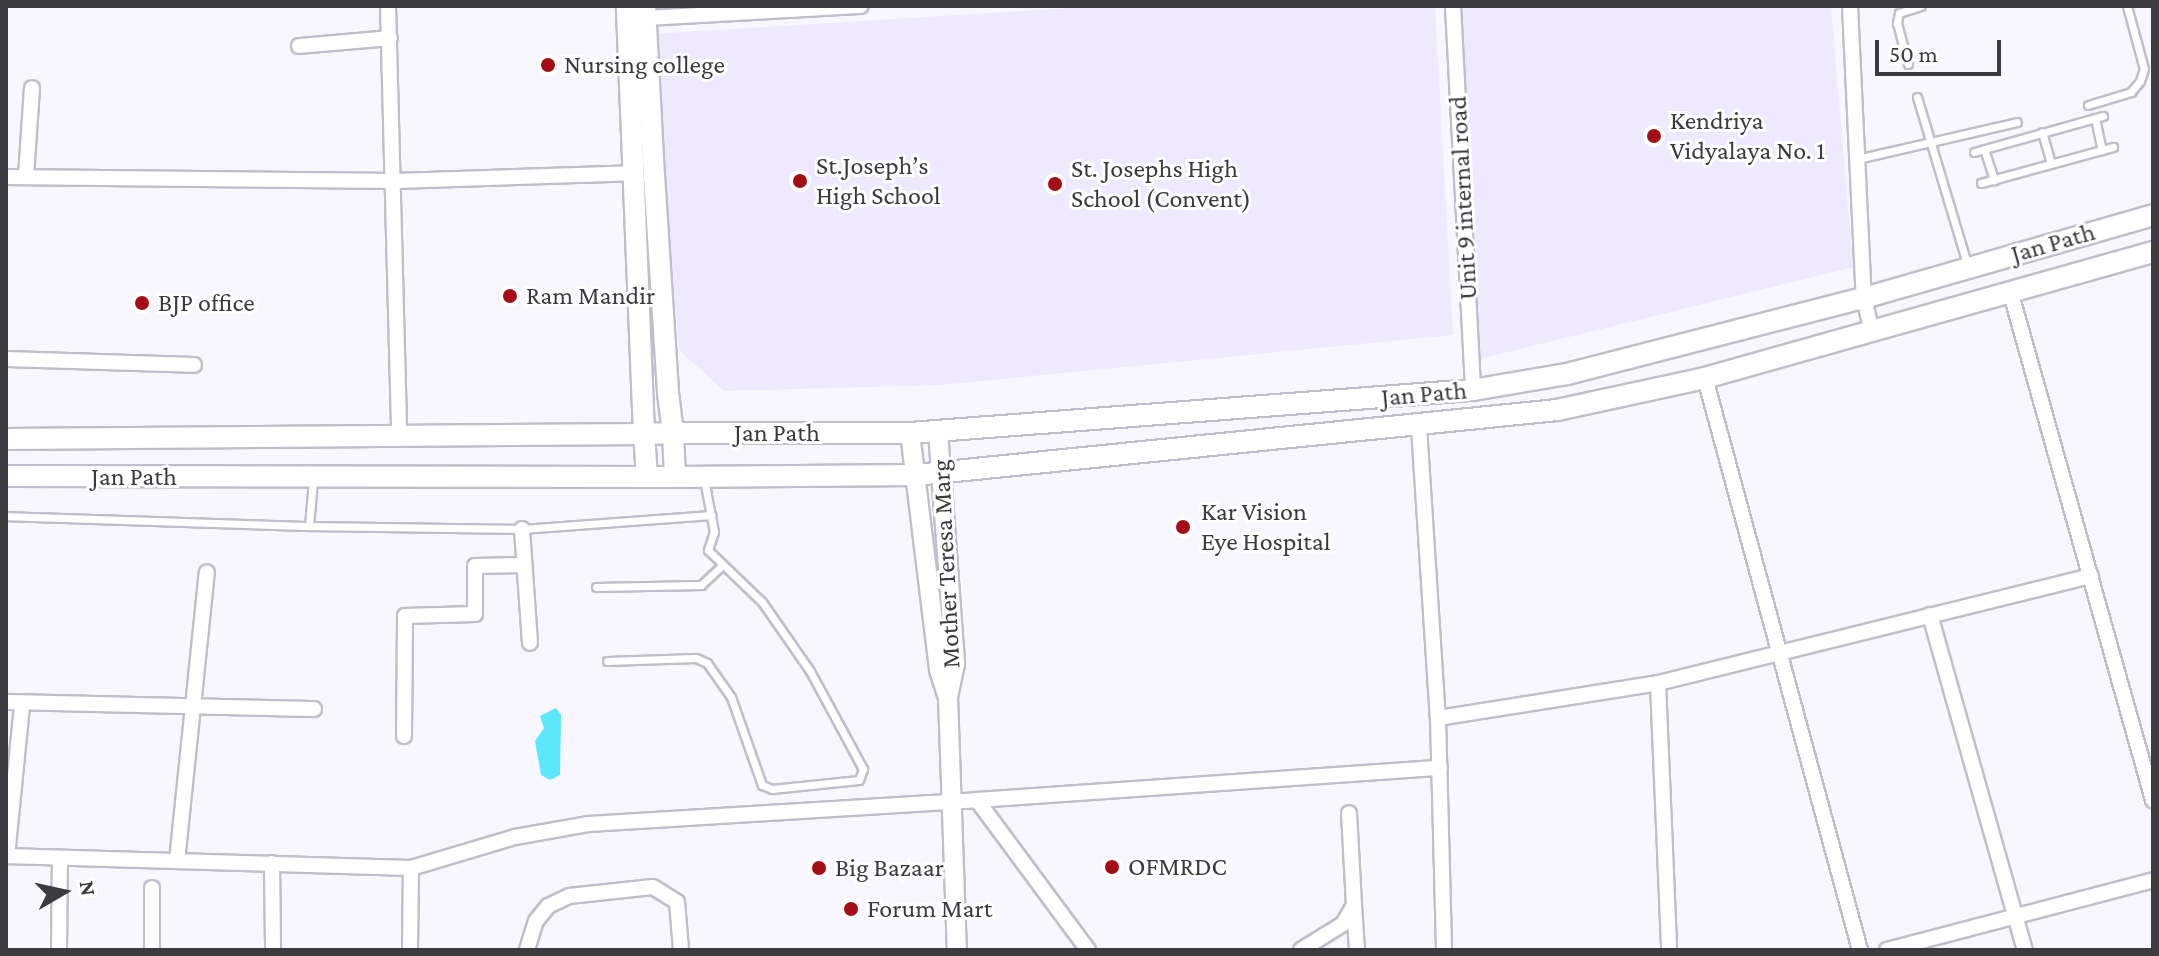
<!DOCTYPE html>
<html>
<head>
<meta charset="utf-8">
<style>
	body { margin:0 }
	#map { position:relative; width:2159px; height:956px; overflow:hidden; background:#f8f6ff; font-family:"Crimson Pro",serif }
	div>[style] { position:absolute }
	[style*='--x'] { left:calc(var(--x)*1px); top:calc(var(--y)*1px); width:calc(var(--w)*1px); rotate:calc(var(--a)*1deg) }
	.built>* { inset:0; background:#eee9fe }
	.water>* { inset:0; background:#5de7fc }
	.roads { filter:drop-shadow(2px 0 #c1becb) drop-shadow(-2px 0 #c1becb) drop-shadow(0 2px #c1becb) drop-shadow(0 -2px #c1becb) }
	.service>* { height:7px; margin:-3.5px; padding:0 3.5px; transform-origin:3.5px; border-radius:3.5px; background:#fff }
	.minor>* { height:14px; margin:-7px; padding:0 7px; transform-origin:7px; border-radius:7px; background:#fff }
	.tertiary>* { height:18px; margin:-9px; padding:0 9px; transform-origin:9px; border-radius:9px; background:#fff }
	.secondary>* { height:20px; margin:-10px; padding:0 10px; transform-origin:10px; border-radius:10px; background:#fff }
	.dots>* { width:22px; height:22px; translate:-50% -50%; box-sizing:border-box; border:4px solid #fff; border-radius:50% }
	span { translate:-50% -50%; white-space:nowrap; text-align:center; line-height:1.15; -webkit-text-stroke:6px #fff; paint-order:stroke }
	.poi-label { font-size:26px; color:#3b3a3f }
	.left { translate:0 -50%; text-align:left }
	.street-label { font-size:26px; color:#3b3a3f }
	.frame { position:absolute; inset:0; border:8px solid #3b3a3f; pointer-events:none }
	.north { position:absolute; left:24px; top:852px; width:80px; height:80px; -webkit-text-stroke:6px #fff; paint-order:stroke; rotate:81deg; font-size:22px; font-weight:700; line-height:32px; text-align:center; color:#3b3a3f }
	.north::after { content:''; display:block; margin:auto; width:28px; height:36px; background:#3b3a3f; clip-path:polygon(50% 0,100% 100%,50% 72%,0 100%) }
	.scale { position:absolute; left:1875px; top:40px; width:126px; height:36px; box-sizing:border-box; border:4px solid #3b3a3f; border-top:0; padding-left:10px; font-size:24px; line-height:28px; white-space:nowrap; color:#3b3a3f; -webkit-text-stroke:6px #fff; paint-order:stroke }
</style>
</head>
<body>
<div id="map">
	<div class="built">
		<div style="clip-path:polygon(1103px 6px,1435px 6px,1453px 335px,940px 385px,724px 391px,679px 350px,653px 34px)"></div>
		<div style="clip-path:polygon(1457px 6px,1831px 6px,1853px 267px,1479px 359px)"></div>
	</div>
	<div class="water">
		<div style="clip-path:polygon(556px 708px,561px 715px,560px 775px,550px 780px,541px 775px,535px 741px,544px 728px,540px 716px)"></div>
	</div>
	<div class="roads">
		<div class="service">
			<div style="--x:1908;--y:64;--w:42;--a:-105"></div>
			<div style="--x:1897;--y:23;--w:10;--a:-79"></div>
			<div style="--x:1899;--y:13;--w:23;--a:-18"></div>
			<div style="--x:1917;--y:97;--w:177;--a:73.3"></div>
			<div style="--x:2088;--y:105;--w:45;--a:-16.8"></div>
			<div style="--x:2131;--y:92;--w:14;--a:-51"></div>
			<div style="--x:2140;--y:81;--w:13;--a:-72"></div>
			<div style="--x:2144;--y:69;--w:65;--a:-105.1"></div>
			<div style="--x:2095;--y:118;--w:33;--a:78"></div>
			<div style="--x:2042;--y:132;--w:33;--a:74"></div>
			<div style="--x:1984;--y:149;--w:33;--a:72"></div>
			<div style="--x:1974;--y:152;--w:134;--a:-15.6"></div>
			<div style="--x:1857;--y:159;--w:164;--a:-13"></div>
			<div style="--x:1981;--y:183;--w:137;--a:-15.3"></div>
			<div style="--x:6;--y:516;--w:303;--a:1.9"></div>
			<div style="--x:309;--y:526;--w:46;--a:-85"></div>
			<div style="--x:309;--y:526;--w:213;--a:0.8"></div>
			<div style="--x:522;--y:529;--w:190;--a:-4.2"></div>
			<div style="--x:596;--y:587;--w:105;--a:-1.1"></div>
			<div style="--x:701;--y:585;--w:26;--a:-43"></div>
			<div style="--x:607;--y:661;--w:89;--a:-1.9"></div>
			<div style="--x:696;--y:658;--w:12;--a:24"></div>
			<div style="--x:707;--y:663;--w:42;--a:54.8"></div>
			<div style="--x:731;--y:697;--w:93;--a:70.6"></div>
			<div style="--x:762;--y:785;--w:11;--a:22"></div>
			<div style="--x:772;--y:789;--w:87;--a:-5.9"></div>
			<div style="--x:859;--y:780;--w:12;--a:-70"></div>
			<div style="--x:863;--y:769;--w:111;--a:-118.4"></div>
			<div style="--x:810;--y:671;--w:84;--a:-124.8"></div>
			<div style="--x:762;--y:602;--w:75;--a:-136.1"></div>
			<div style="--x:708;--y:550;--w:19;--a:-72"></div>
			<div style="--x:714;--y:532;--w:54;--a:-100.7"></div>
		</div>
		<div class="minor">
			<div style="--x:388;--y:6;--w:433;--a:88.5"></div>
			<div style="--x:1453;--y:6;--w:385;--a:87"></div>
			<div style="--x:1850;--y:6;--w:292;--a:87.3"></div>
			<div style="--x:1864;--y:298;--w:35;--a:77"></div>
			<div style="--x:645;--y:18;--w:216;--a:-3.2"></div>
			<div style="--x:299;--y:46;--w:91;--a:-5"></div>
			<div style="--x:26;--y:176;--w:88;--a:-86.1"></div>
			<div style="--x:6;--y:177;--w:390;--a:0.6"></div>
			<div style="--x:396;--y:181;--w:237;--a:-1.9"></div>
			<div style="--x:2011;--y:294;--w:526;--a:74.32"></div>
			<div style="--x:6;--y:359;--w:188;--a:1.8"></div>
			<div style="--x:1705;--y:378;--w:593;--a:74.84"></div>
			<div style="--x:1419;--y:427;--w:292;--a:86.3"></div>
			<div style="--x:1438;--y:718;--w:232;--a:88.5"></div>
			<div style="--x:522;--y:529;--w:114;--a:86"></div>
			<div style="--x:1930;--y:615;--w:348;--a:74.2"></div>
			<div style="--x:1658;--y:683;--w:267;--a:87.6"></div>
			<div style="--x:6;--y:702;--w:308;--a:1.3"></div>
			<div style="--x:1438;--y:718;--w:223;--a:-9"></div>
			<div style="--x:1658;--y:683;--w:446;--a:-13.9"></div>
			<div style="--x:404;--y:736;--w:120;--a:-89.5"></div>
			<div style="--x:405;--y:616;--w:70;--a:-1.6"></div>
			<div style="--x:475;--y:614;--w:48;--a:-90"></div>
			<div style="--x:475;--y:566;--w:48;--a:-1.2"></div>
			<div style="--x:977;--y:800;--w:464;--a:-4"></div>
			<div style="--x:6;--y:856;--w:405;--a:1.7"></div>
			<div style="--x:411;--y:868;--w:109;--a:-16.6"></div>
			<div style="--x:515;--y:837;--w:74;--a:-10.1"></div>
			<div style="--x:588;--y:824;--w:390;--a:-3.5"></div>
			<div style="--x:977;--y:800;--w:187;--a:53.5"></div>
			<div style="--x:7;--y:856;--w:152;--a:-84.3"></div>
			<div style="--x:177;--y:861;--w:290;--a:-84.1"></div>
			<div style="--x:272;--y:863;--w:87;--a:89.3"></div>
			<div style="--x:1354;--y:905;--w:45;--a:86.2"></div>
			<div style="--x:59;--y:950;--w:90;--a:-89.4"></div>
			<div style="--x:152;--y:950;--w:62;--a:-90"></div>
			<div style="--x:410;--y:950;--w:82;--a:-89.3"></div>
			<div style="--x:527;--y:950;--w:30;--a:-73"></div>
			<div style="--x:536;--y:921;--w:19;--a:-51"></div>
			<div style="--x:548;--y:906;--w:23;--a:-25"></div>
			<div style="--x:569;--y:896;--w:84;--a:-6.1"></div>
			<div style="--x:653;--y:887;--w:28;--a:32"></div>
			<div style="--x:677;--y:902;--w:48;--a:85.2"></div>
			<div style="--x:1301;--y:950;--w:49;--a:-31.8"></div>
			<div style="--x:1343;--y:924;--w:22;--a:-60"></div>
			<div style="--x:1354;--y:905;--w:92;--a:-93.1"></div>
			<div style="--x:1887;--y:950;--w:275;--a:-14.7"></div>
		</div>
		<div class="tertiary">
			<div style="--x:938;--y:431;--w:234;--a:85.8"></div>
			<div style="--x:955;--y:664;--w:34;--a:102"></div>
			<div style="--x:910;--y:433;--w:239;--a:83"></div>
			<div style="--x:939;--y:670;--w:28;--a:72"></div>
			<div style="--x:948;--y:697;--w:253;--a:88"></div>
		</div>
		<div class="secondary">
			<div style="--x:645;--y:6;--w:169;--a:87"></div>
			<div style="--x:654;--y:175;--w:218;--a:86.3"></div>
			<div style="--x:668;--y:393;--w:40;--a:82.9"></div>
			<div style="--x:673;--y:433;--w:44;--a:87.4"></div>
			<div style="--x:675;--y:477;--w:28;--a:180"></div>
			<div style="--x:647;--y:477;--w:43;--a:-94"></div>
			<div style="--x:644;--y:434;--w:29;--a:-2"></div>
			<div style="--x:673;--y:433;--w:237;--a:0"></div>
			<div style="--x:910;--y:433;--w:565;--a:-4.37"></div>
			<div style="--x:1473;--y:390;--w:95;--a:-9.7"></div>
			<div style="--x:1567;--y:374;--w:307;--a:-14.4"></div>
			<div style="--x:1864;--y:298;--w:301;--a:-16"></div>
			<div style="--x:6;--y:439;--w:638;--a:-0.45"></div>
			<div style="--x:644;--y:434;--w:428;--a:-92.3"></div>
			<div style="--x:6;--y:476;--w:641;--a:0.09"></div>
			<div style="--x:675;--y:477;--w:241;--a:-0.5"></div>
			<div style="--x:916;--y:475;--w:644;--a:-5.79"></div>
			<div style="--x:1557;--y:410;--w:151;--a:-12.2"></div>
			<div style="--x:1705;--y:378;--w:465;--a:-15.7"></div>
		</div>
	</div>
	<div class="dots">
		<div style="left:548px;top:65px;background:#a40d15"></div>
		<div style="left:1654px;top:136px;background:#a40d15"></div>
		<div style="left:800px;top:181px;background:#a40d15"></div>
		<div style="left:1055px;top:184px;background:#a40d15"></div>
		<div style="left:510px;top:296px;background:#a40d15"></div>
		<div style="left:142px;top:303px;background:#a40d15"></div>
		<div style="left:1183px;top:527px;background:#a40d15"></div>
		<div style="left:1112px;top:867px;background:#a40d15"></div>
		<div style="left:819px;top:868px;background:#a40d15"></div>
		<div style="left:851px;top:909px;background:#a40d15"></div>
	</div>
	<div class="poi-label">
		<span class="left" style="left:564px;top:65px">Nursing college</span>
		<span class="left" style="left:1670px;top:136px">Kendriya<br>Vidyalaya No. 1</span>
		<span class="left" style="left:816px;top:181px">St.Joseph’s<br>High School</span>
		<span class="left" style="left:1071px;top:184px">St. Josephs High<br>School (Convent)</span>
		<span class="left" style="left:526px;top:296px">Ram Mandir</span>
		<span class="left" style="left:158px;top:303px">BJP office</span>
		<span class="left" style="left:1201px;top:527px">Kar Vision<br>Eye Hospital</span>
		<span class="left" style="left:1128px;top:867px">OFMRDC</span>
		<span class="left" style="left:835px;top:868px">Big Bazaar</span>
		<span class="left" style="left:867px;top:909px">Forum Mart</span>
	</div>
	<div class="street-label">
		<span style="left:1463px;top:198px;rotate:-93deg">Unit 9 internal road</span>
		<span style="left:2053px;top:243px;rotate:-16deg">Jan Path</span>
		<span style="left:1424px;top:394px;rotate:-5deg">Jan Path</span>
		<span style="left:777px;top:433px">Jan Path</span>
		<span style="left:134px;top:477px">Jan Path</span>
		<span style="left:946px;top:564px;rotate:-93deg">Mother Teresa Marg</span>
	</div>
	<div class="frame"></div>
	<div class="north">N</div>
	<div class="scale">50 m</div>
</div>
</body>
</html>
